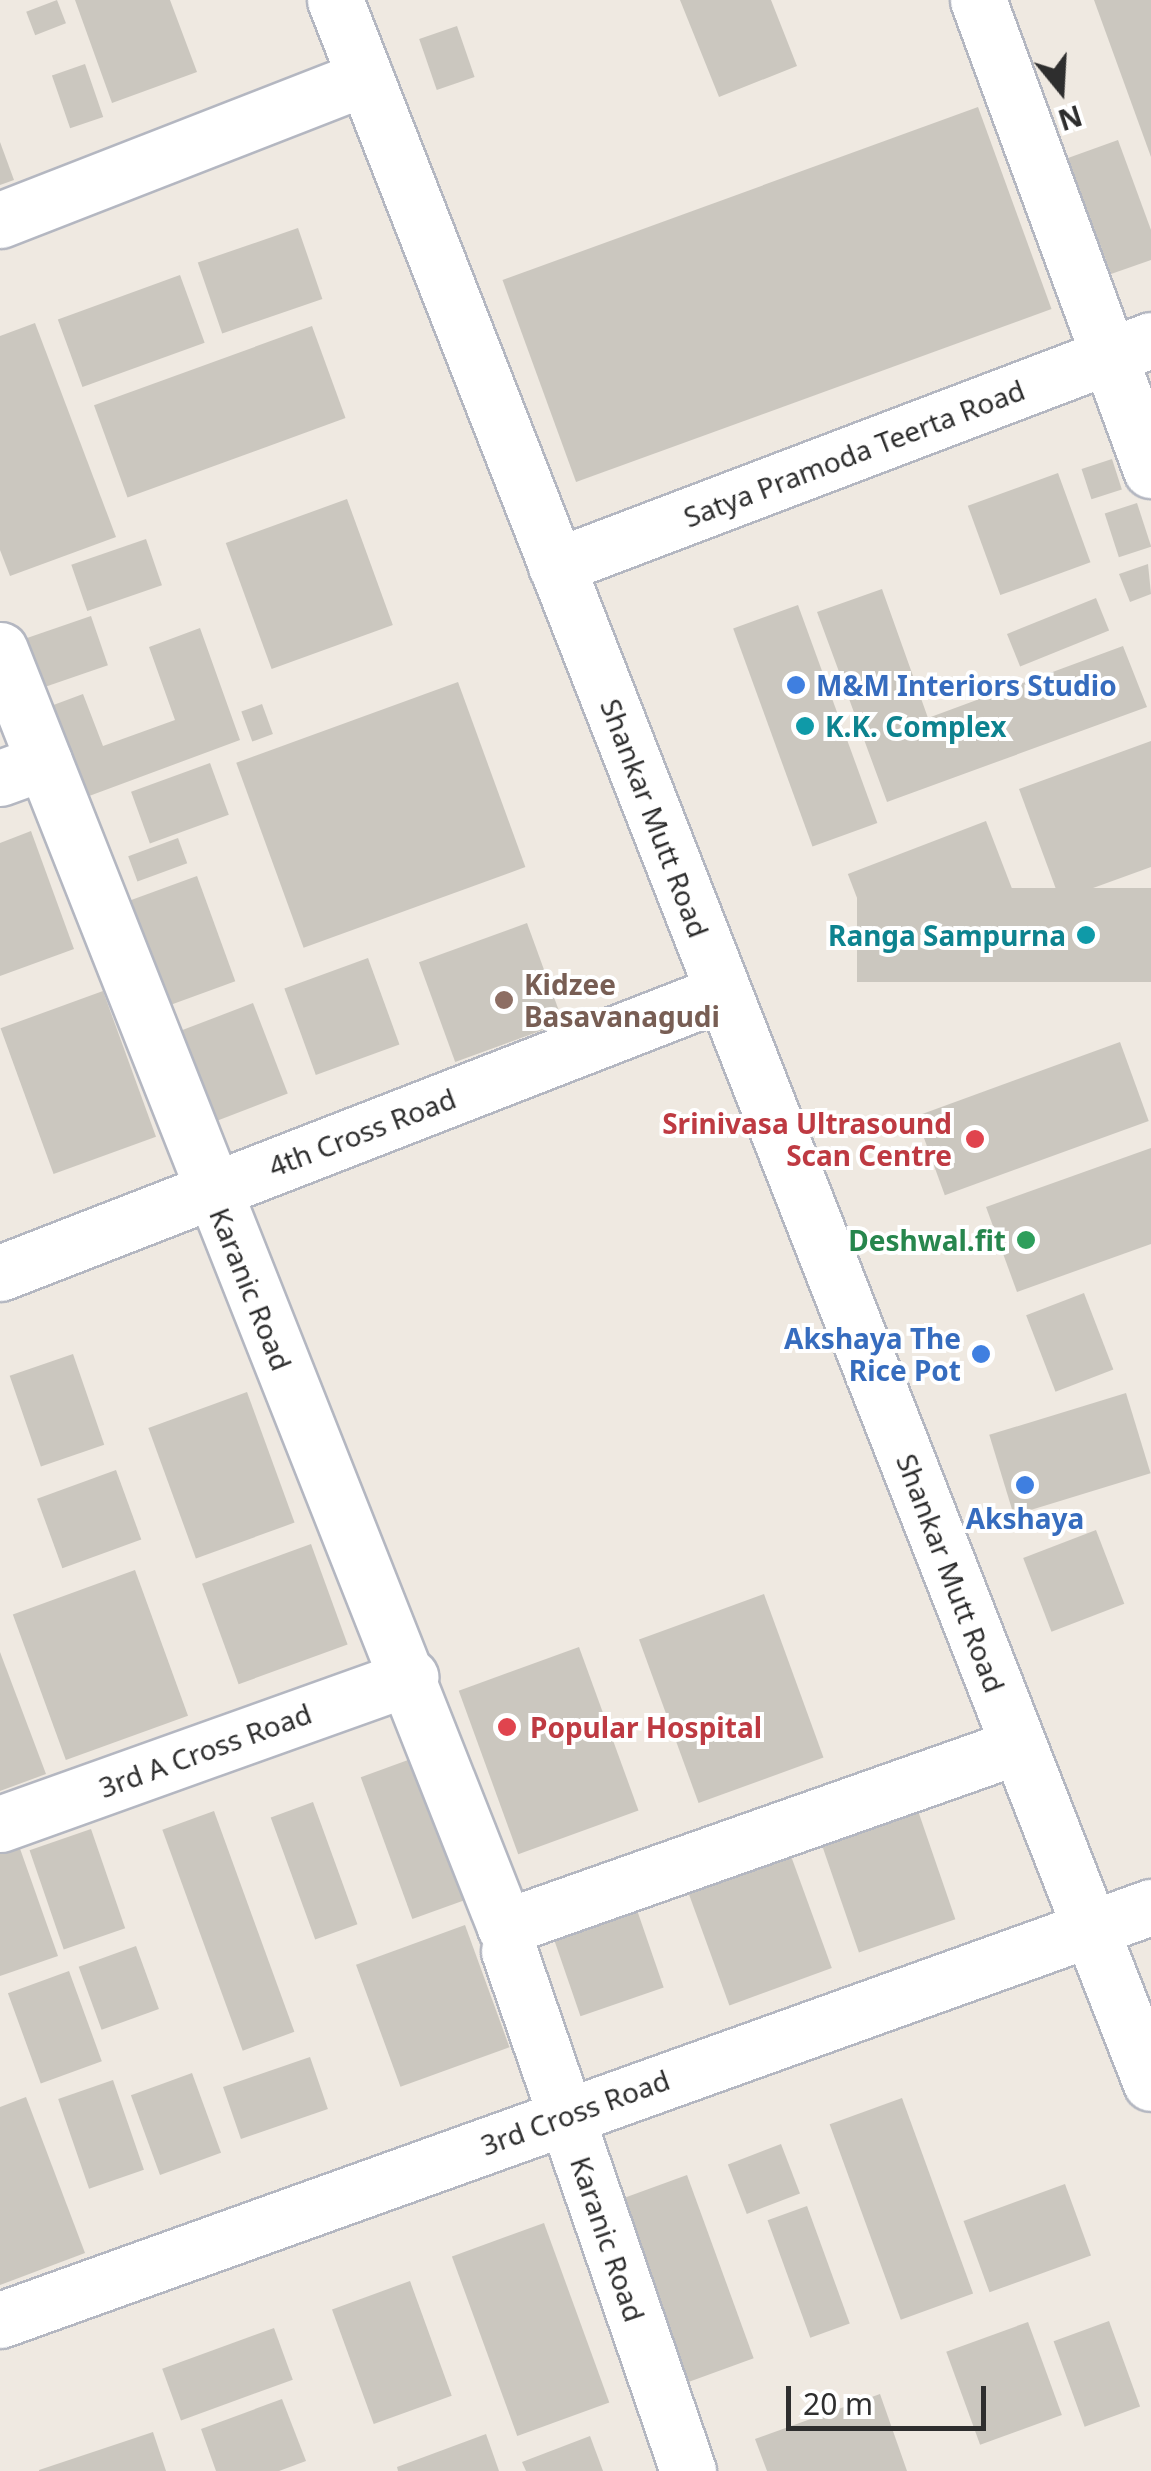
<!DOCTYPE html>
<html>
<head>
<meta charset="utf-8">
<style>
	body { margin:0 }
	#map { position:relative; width:1151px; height:2471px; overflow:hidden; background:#efe9e1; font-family:"Noto Sans",sans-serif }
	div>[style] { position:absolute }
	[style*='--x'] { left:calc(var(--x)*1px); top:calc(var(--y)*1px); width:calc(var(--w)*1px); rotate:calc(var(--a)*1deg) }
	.building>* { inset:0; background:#cbc7bf; transform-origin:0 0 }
	.roads { filter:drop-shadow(2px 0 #b4b7c1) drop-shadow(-2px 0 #b4b7c1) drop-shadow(0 2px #b4b7c1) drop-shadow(0 -2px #b4b7c1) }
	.street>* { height:55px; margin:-27.5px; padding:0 27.5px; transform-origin:27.5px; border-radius:27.5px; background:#fff }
	.secondary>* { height:55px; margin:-27.5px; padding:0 27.5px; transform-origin:27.5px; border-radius:27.5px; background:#fff }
	.dots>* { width:28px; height:28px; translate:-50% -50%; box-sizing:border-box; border:5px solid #fff; border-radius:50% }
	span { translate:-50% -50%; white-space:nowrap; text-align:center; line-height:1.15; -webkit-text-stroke:8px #fff; paint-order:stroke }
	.street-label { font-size:28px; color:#2e2e2e }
	.shop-label { font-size:28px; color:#366cbe; font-weight:700 }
	.left { translate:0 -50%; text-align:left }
	.right { translate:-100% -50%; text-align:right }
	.culture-label { font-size:28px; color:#0d838f; font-weight:700 }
	.education-label { font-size:28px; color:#785e54; font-weight:700 }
	.health-label { font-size:28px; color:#be3a42; font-weight:700 }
	.leisure-label { font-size:28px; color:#27864d; font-weight:700 }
	.north { position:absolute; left:1011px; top:40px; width:100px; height:100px; -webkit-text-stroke:8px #fff; paint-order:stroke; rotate:162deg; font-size:28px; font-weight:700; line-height:40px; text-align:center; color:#2e2e2e }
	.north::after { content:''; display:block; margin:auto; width:35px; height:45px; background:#2e2e2e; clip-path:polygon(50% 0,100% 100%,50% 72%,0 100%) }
	.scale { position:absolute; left:786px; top:2386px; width:200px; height:45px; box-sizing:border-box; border:5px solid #2e2e2e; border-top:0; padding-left:12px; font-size:30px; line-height:35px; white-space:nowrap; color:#2e2e2e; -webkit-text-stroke:8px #fff; paint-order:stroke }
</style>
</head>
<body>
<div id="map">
	<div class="building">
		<div style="left:57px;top:0;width:25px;height:33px;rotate:69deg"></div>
		<div style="clip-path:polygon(75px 0,170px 0,197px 72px,112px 103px)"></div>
		<div style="clip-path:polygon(680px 0,771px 0,797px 66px,719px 97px)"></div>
		<div style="clip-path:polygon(1094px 0,1151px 0,1151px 157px)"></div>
		<div style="left:457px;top:26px;width:54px;height:40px;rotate:71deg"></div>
		<div style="left:85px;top:64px;width:56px;height:35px;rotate:71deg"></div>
		<div style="left:978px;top:107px;width:215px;height:506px;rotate:70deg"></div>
		<div style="clip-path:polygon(1118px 140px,1151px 230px,1151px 260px,1111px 274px,1068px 158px)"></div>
		<div style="clip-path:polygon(0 142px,14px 180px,0 185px)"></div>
		<div style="left:298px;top:228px;width:75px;height:106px;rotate:71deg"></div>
		<div style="left:180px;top:275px;width:72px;height:130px;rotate:70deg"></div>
		<div style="clip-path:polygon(35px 323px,116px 537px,10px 576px,0 550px,0 336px)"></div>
		<div style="left:312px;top:326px;width:98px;height:232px;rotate:70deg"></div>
		<div style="left:1112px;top:459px;width:32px;height:32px;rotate:72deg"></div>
		<div style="left:1058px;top:473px;width:95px;height:96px;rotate:70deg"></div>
		<div style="left:347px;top:499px;width:134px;height:129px;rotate:70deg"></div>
		<div style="left:1137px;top:503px;width:46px;height:34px;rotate:72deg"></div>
		<div style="left:146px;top:539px;width:49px;height:79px;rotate:71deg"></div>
		<div style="clip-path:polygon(1148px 564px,1151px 594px,1130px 602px,1119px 574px)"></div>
		<div style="clip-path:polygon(882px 589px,928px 718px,1123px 646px,1147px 707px,887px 802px,817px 612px)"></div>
		<div style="left:1096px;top:598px;width:35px;height:96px;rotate:68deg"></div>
		<div style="left:798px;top:605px;width:232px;height:69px;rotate:70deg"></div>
		<div style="left:91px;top:616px;width:52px;height:83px;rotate:71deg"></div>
		<div style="clip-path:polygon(200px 628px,240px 740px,73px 802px,40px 710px,83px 694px,103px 746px,175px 720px,149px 647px)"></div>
		<div style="left:458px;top:682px;width:197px;height:236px;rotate:70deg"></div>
		<div style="left:262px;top:704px;width:32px;height:22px;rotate:70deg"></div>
		<div style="clip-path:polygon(1151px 741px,1151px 867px,1060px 900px,1019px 789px)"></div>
		<div style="left:210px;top:763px;width:55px;height:84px;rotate:70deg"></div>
		<div style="left:986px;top:821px;width:94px;height:148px;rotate:69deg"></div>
		<div style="clip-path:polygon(31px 831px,74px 949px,0 976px,0 843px)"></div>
		<div style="left:178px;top:838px;width:27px;height:53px;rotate:70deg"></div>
		<div style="left:197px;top:876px;width:112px;height:86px;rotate:70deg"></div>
		<div style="left:1151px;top:888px;width:94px;height:294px;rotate:90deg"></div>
		<div style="left:527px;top:923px;width:106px;height:115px;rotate:70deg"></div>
		<div style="left:368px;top:958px;width:92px;height:89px;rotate:70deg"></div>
		<div style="left:103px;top:991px;width:155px;height:109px;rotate:70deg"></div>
		<div style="left:253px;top:1003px;width:97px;height:91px;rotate:69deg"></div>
		<div style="left:1120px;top:1042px;width:84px;height:217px;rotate:70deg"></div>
		<div style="clip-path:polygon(1151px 1148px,1151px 1244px,1017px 1292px,986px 1207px)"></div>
		<div style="left:1084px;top:1293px;width:82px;height:62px;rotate:69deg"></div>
		<div style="left:73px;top:1354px;width:96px;height:67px;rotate:71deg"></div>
		<div style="left:247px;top:1392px;width:139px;height:105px;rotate:70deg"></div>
		<div style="left:1126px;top:1393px;width:84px;height:143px;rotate:73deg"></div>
		<div style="left:116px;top:1470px;width:74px;height:84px;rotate:70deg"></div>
		<div style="left:1096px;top:1530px;width:79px;height:78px;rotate:69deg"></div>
		<div style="left:311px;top:1544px;width:107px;height:116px;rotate:70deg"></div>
		<div style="left:135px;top:1570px;width:155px;height:130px;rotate:70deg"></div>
		<div style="left:764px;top:1594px;width:174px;height:133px;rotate:70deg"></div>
		<div style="left:579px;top:1647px;width:174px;height:128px;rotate:70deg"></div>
		<div style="clip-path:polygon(0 1652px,46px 1774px,0 1791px)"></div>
		<div style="left:419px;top:1756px;width:151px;height:62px;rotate:70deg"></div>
		<div style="left:313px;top:1802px;width:130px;height:45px;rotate:70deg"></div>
		<div style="left:915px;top:1802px;width:124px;height:102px;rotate:71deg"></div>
		<div style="left:214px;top:1811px;width:235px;height:55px;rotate:70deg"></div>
		<div style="left:91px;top:1829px;width:105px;height:65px;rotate:71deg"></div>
		<div style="clip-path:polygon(18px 1843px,58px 1956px,0 1976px,0 1850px)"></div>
		<div style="left:787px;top:1845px;width:131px;height:109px;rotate:70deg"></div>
		<div style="left:637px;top:1910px;width:82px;height:88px;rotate:71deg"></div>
		<div style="left:465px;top:1925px;width:130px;height:116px;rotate:70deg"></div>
		<div style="left:136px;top:1946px;width:67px;height:61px;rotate:70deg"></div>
		<div style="left:69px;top:1971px;width:96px;height:65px;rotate:70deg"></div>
		<div style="left:310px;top:2057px;width:55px;height:92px;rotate:71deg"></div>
		<div style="left:192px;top:2073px;width:85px;height:65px;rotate:70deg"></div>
		<div style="left:113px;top:2080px;width:95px;height:58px;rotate:71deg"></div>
		<div style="clip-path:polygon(26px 2097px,85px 2253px,0 2285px,0 2107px)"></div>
		<div style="left:902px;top:2098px;width:208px;height:77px;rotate:70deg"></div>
		<div style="left:781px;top:2144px;width:53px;height:57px;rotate:69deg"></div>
		<div style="left:687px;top:2175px;width:195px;height:92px;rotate:70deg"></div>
		<div style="left:1065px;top:2184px;width:76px;height:108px;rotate:70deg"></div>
		<div style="left:807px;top:2206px;width:125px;height:42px;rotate:70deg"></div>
		<div style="left:544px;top:2223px;width:191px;height:98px;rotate:70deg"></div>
		<div style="left:410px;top:2281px;width:122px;height:83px;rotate:70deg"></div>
		<div style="left:1109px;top:2321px;width:91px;height:59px;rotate:70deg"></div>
		<div style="left:1028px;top:2322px;width:99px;height:87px;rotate:70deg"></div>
		<div style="left:274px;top:2328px;width:55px;height:119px;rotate:70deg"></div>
		<div style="clip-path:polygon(880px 2394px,907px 2471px,767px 2471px,755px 2439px)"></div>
		<div style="clip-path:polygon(282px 2399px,306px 2461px,279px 2471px,216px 2471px,201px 2429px)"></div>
		<div style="clip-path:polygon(153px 2432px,166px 2471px,39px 2471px,39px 2470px)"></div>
		<div style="clip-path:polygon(486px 2434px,499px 2471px,398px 2471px,397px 2467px)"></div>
		<div style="clip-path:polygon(590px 2436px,603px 2471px,526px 2471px,522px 2462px)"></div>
	</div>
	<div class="roads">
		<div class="street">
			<div style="--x:978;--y:0;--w:501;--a:69.79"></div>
			<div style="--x:0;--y:220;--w:392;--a:-21.3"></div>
			<div style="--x:556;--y:566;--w:636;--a:-20.8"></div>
			<div style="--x:0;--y:650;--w:1373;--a:68.42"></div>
			<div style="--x:505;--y:1927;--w:544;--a:-19.43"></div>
			<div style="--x:0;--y:778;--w:47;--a:-20"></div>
			<div style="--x:0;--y:1273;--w:776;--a:-21.24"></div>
			<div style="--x:0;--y:1824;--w:436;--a:-19.7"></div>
			<div style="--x:509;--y:1951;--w:550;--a:71"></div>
			<div style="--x:0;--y:2320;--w:1223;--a:-19.74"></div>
		</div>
		<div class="secondary">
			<div style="--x:335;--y:0;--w:2237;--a:68.61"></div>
		</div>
	</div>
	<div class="dots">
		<div style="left:796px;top:685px;background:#3f7fe0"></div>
		<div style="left:805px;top:726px;background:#0f9aa8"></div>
		<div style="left:1086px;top:935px;background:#0f9aa8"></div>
		<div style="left:504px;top:1000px;background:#8d6e63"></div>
		<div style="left:975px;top:1139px;background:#e0444e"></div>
		<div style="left:1026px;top:1240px;background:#2e9e5b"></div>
		<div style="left:981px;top:1354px;background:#3f7fe0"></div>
		<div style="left:1025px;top:1485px;background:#3f7fe0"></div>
		<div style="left:507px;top:1727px;background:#e0444e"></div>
	</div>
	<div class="street-label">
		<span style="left:854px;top:453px;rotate:-21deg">Satya Pramoda Teerta Road</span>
		<span style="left:655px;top:818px;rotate:69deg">Shankar Mutt Road</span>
		<span style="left:362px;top:1132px;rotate:-21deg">4th Cross Road</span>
		<span style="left:251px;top:1289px;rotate:68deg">Karanic Road</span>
		<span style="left:951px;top:1573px;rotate:69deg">Shankar Mutt Road</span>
		<span style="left:205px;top:1750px;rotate:-20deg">3rd A Cross Road</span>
		<span style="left:575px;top:2112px;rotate:-20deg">3rd Cross Road</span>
		<span style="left:608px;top:2239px;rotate:71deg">Karanic Road</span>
	</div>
	<div class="shop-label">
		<span class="left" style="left:816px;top:685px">M&amp;M Interiors Studio</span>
		<span class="right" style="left:961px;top:1354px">Akshaya The<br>Rice Pot</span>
		<span style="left:1025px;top:1518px">Akshaya</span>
	</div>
	<div class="culture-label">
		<span class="left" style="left:825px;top:726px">K.K. Complex</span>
		<span class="right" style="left:1066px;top:935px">Ranga Sampurna</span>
	</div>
	<div class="education-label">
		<span class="left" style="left:524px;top:1000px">Kidzee<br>Basavanagudi</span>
	</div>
	<div class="health-label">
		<span class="right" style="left:952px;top:1139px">Srinivasa Ultrasound<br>Scan Centre</span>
		<span class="left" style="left:530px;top:1727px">Popular Hospital</span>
	</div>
	<div class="leisure-label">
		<span class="right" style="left:1006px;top:1240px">Deshwal.fit</span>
	</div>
	<div class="north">N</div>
	<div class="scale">20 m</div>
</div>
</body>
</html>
